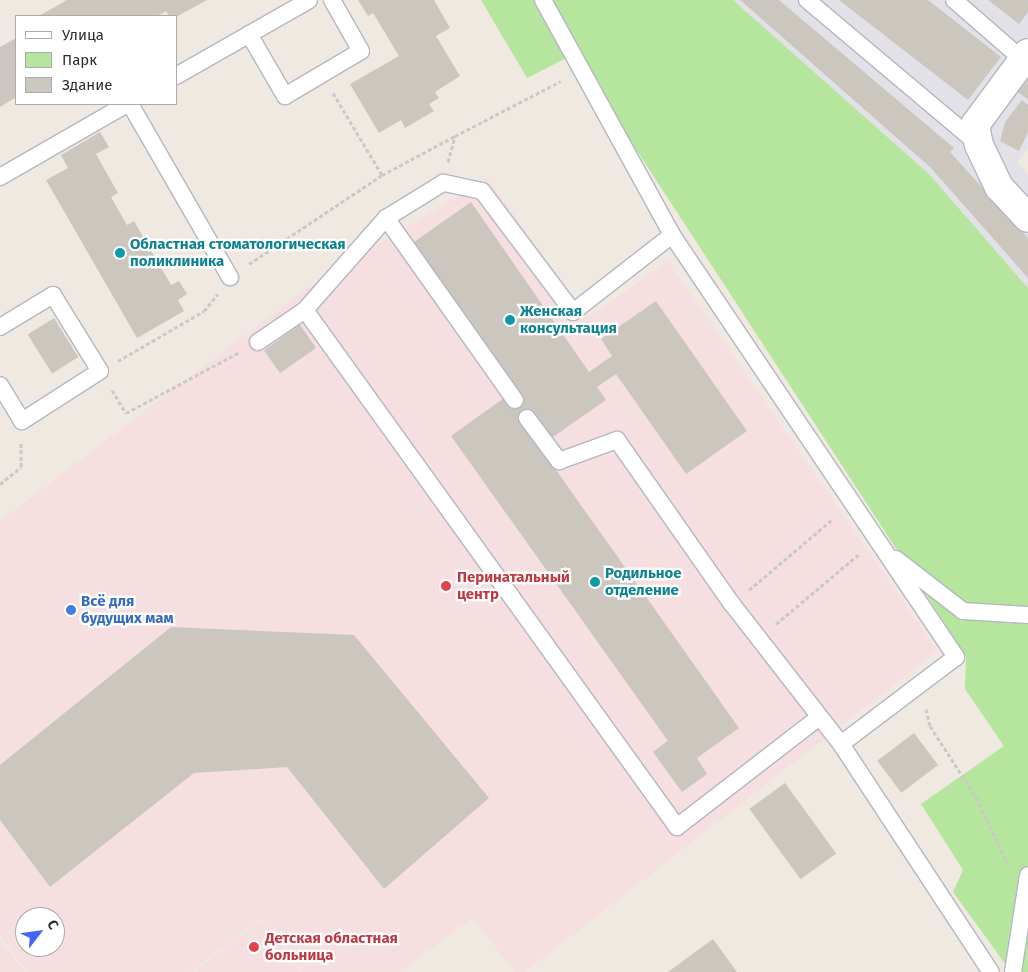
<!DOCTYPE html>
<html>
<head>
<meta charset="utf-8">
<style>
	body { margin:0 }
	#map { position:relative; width:1028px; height:972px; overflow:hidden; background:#efe9e1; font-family:"Fira Sans",sans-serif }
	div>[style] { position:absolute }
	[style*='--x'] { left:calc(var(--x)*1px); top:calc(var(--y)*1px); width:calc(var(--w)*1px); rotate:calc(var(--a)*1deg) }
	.industrial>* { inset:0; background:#e3e1e8 }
	.medical>* { inset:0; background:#f5dfe0 }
	.green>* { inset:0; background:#b6e59e }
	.building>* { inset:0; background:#cbc7bf; transform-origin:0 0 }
	.path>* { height:3px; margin-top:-1.5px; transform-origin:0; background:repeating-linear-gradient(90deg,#c9c9c9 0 4px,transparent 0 6.5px) }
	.roads { filter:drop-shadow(1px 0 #b4b7c1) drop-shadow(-1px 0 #b4b7c1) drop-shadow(0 1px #b4b7c1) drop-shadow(0 -1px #b4b7c1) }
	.service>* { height:16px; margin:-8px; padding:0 8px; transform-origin:8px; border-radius:8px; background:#fff }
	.minor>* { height:28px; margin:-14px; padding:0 14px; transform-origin:14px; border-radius:14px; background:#fff }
	.dots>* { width:14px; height:14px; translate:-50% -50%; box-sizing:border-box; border:2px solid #fff; border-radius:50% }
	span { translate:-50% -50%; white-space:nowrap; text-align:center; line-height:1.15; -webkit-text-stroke:4.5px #fff; paint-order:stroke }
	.culture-label { font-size:15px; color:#0d838f; font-weight:700 }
	.left { translate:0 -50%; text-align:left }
	.health-label { font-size:15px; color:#be3a42; font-weight:700 }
	.shop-label { font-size:15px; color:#366cbe; font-weight:700 }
	.legend { position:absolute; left:15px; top:15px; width:162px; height:90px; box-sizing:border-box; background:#fff; border:1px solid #ababab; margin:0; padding:6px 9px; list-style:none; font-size:15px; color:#2e2e2e }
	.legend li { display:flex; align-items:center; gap:10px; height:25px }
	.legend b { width:25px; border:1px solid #ababab }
	.north { position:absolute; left:15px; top:907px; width:50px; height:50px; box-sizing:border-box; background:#fff; border:1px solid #ababab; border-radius:50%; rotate:60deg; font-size:14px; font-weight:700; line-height:20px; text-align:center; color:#2e2e2e }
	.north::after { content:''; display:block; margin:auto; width:18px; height:22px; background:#4264fb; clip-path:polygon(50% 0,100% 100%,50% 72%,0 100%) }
</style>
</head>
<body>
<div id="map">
	<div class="industrial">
		<div style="clip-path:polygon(733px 0,1028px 0,1028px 148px,1017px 162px,1028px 175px,1028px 288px,929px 174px)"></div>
	</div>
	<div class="medical">
		<div style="clip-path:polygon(evenodd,487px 178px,588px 318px,668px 261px,937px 651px,525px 972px,515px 972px,472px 918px,400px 972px,302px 972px,261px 919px,190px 972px,28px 972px,0 936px,0 521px,303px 291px,487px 178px,25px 917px,55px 917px,55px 947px,25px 947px,25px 917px)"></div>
		<div style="clip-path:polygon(261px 921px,300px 972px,194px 972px)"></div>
		<div style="clip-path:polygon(0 941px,25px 972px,0 972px)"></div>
	</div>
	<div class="green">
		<div style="clip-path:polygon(481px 0,733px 0,929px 174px,1028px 288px,1028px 972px,1011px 972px,953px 892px,963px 870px,921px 804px,1004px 746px,965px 689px,966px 656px,574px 54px,527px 78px)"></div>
	</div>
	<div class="building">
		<div style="clip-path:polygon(67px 0,207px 0,176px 17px,169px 16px,166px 11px,157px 16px,39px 16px)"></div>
		<div style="clip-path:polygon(358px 0,434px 0,450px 28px,436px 36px,460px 76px,435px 92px,439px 98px,429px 104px,434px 111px,405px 128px,401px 120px,379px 133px,350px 84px,399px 56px,373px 13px,368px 16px)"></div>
		<div style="clip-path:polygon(740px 0,779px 0,954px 148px,950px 152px,1028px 238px,1028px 278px,931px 168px)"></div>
		<div style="clip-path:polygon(839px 0,928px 0,1001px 57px,968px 100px)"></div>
		<div style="clip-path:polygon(988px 0,1028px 0,1028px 12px,1019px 24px)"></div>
		<div style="clip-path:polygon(16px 38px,16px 97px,0 107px,0 47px)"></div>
		<div style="clip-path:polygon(1028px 80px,1028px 100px,1018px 92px)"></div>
		<div style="clip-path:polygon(1022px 100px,1028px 105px,1028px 132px,1019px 151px,1000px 141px,1005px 122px)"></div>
		<div style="clip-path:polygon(100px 132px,109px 147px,96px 154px,118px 193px,111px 197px,127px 225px,134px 221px,171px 285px,179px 281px,187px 294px,178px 300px,184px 311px,137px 338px,46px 180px,68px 168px,61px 155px)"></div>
		<div style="clip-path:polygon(471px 202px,589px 372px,612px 356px,601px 339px,656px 301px,747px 431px,686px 474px,616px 374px,597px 387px,606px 400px,550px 439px,522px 422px,739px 728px,697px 758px,707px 774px,682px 792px,653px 752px,668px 741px,451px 436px,504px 398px,520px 396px,414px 242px)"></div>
		<div style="left:54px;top:318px;width:46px;height:31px;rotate:58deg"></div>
		<div style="left:300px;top:325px;width:28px;height:44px;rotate:55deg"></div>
		<div style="clip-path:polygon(171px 627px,354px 635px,489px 798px,384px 889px,287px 767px,194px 773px,50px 887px,0 820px,0 765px)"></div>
		<div style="left:914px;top:733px;width:40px;height:46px;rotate:53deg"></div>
		<div style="left:785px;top:783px;width:87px;height:44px;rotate:54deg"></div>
		<div style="clip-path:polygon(713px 939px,737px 972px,668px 972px)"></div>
	</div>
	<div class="path">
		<div style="--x:333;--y:93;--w:96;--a:59.1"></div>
		<div style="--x:382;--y:175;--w:83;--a:-28.1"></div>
		<div style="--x:448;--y:162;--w:27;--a:-75"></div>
		<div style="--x:455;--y:136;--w:119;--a:-27.4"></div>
		<div style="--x:249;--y:264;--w:160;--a:-33.8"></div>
		<div style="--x:118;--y:361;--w:99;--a:-30.2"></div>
		<div style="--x:204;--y:311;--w:22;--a:-51"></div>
		<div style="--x:112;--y:390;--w:27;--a:59"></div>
		<div style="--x:126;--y:413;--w:129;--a:-28.2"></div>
		<div style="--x:0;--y:484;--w:27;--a:-39"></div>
		<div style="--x:21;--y:467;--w:25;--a:-90"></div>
		<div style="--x:749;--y:590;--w:111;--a:-40.3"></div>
		<div style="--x:776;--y:624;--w:109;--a:-40.1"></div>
		<div style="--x:926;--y:709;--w:17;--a:77"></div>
		<div style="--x:930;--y:726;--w:85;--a:57.1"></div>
		<div style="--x:976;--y:797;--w:74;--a:64.5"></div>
	</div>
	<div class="roads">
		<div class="service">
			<div style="--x:543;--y:0;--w:268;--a:61.2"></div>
			<div style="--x:672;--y:235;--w:509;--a:56.06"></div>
			<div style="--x:956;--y:657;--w:144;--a:142.9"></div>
			<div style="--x:841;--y:744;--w:273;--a:56.7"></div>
			<div style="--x:807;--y:0;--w:225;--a:40.1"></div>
			<div style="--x:954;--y:0;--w:91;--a:41"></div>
			<div style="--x:249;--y:34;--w:72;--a:59.9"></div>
			<div style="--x:285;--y:96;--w:88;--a:-30.6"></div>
			<div style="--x:361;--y:51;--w:59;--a:-119.6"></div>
			<div style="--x:176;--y:76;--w:153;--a:-29.7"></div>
			<div style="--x:130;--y:104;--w:200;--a:60"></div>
			<div style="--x:0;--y:177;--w:146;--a:-29.9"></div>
			<div style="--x:386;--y:218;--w:223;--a:54.7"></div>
			<div style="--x:672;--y:235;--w:125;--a:142.1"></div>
			<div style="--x:573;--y:312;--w:151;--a:-126.9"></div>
			<div style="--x:482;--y:191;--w:40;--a:-168"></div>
			<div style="--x:443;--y:183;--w:67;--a:148.4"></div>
			<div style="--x:386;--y:218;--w:123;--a:131.4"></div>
			<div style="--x:305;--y:310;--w:637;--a:54.26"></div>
			<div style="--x:677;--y:827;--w:178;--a:-37.7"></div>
			<div style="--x:0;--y:327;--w:62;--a:-31.1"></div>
			<div style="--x:53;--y:295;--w:89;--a:58.3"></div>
			<div style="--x:100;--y:371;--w:93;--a:147.3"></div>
			<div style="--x:22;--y:421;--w:42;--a:-121.4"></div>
			<div style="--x:258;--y:342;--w:57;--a:-34.2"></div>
			<div style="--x:527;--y:418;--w:54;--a:53.3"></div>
			<div style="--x:559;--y:461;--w:62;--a:-19.9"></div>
			<div style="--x:617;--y:440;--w:200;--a:55"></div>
			<div style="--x:732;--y:604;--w:177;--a:52.1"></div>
			<div style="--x:896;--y:559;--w:85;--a:37.8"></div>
			<div style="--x:963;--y:611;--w:65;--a:3.5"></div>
			<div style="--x:1013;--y:972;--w:98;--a:-81.2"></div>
		</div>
		<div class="minor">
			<div style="--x:1028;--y:53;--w:89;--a:126.4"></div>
			<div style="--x:975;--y:125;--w:20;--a:79"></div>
			<div style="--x:979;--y:145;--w:47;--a:64.5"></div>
			<div style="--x:999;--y:187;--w:42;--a:46.9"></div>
		</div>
	</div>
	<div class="dots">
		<div style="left:120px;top:253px;background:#0f9aa8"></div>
		<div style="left:510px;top:320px;background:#0f9aa8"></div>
		<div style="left:595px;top:582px;background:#0f9aa8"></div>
		<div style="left:446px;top:586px;background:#e0444e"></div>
		<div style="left:71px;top:610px;background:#3f7fe0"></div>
		<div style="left:254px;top:947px;background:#e0444e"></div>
	</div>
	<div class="culture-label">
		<span class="left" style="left:130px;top:253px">Областная стоматологическая<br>поликлиника</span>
		<span class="left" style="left:520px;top:320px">Женская<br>консультация</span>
		<span class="left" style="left:605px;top:582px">Родильное<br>отделение</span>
	</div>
	<div class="health-label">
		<span class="left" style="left:457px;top:586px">Перинатальный<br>центр</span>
		<span class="left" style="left:265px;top:947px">Детская областная<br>больница</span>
	</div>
	<div class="shop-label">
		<span class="left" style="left:81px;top:610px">Всё для<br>будущих мам</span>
	</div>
	<ul class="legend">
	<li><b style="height:6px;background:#fff"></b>Улица</li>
	<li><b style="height:14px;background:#b6e59e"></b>Парк</li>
	<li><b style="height:14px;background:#cbc7bf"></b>Здание</li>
	</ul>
	<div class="north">С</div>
</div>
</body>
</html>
